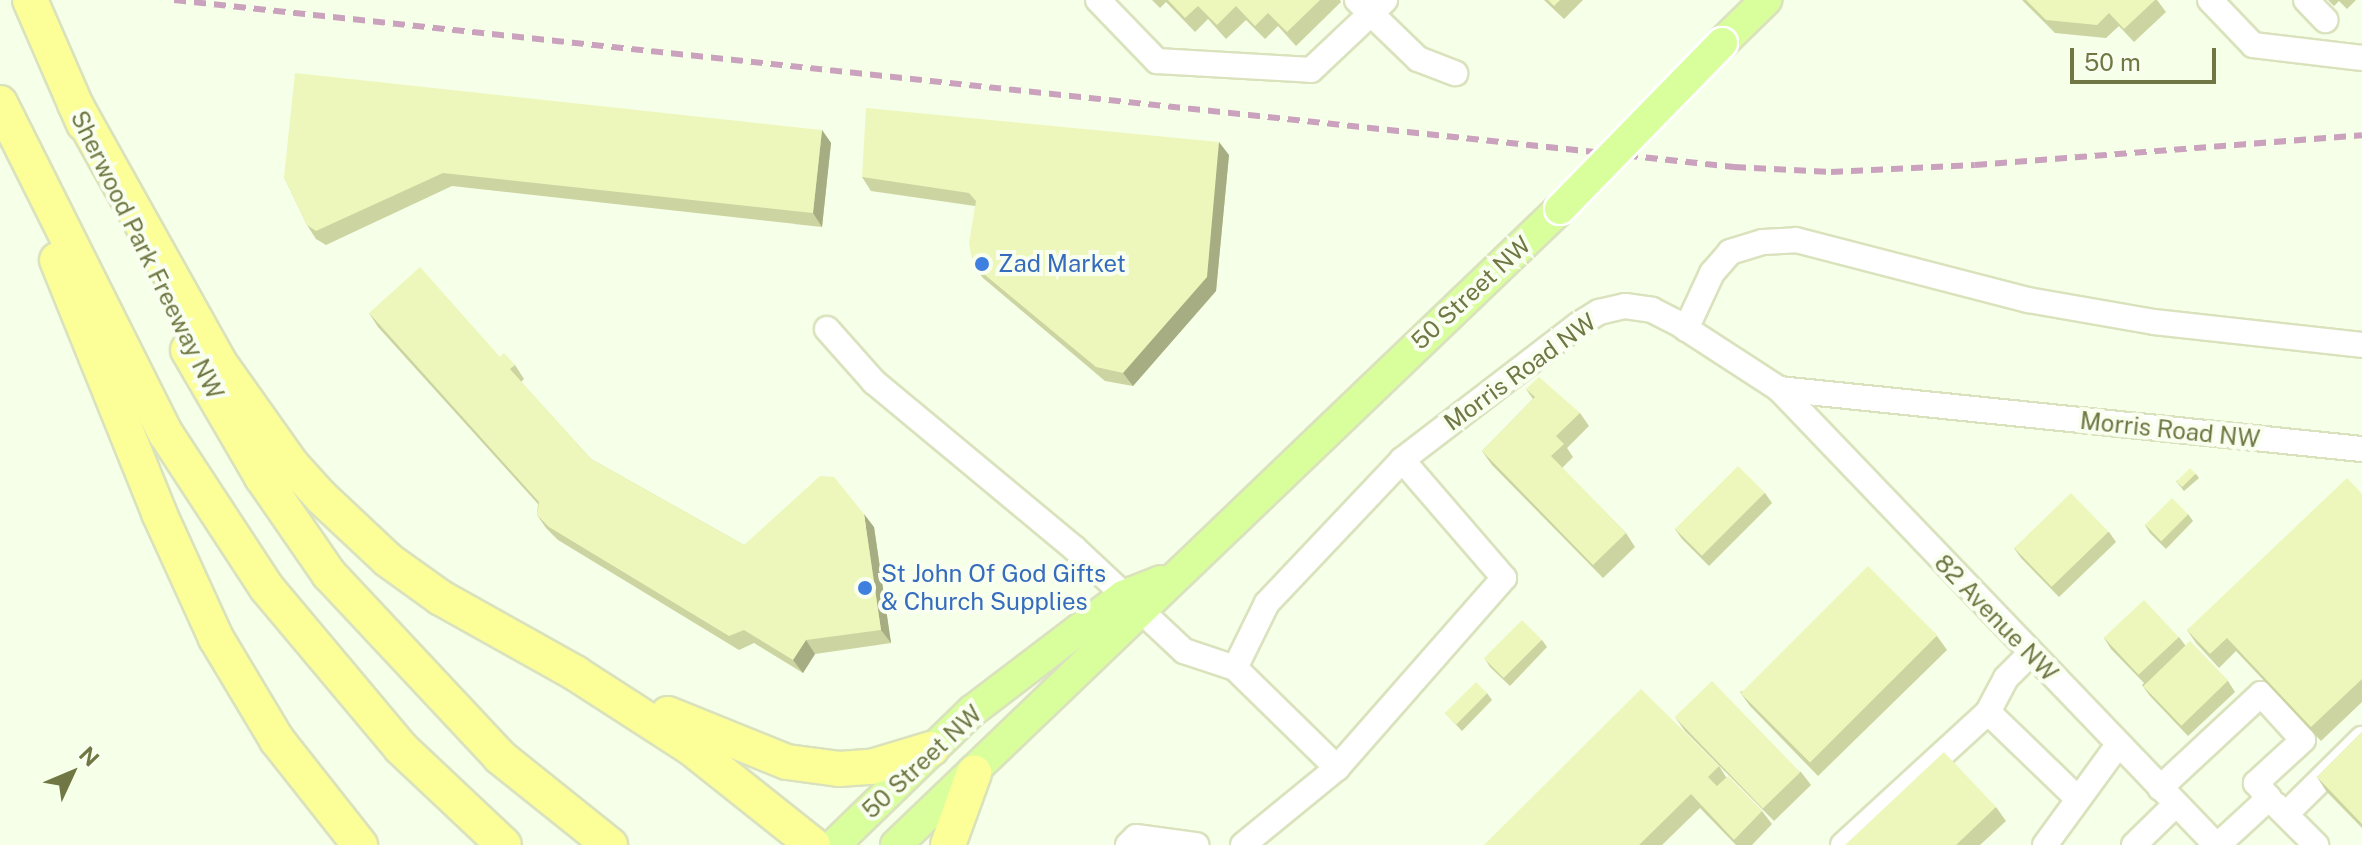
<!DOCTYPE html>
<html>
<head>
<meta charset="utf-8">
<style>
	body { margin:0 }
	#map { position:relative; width:2362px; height:845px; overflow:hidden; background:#f6ffe7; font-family:"Public Sans",sans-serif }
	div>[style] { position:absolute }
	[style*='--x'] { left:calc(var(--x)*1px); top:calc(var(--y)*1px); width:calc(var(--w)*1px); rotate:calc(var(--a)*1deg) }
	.roads { filter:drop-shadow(2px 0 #dae2bd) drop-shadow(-2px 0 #dae2bd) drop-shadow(0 2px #dae2bd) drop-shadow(0 -2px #dae2bd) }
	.minor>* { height:24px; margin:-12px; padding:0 12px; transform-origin:12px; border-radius:12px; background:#fff }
	.major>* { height:30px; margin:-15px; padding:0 15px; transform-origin:15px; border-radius:15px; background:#d9ff9d }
	.highway>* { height:34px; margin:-17px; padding:0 17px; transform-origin:17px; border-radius:17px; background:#fcff97 }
	.rail>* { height:6px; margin-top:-3px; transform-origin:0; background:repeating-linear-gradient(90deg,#cba2be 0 12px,transparent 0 20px) }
	.bridges { filter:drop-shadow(2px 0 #fff) drop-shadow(-2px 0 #fff) drop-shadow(0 2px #fff) drop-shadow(0 -2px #fff) }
	.major-bridge>* { height:30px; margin:-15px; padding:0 15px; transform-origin:15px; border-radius:15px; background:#d9ff9d }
	.wall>* { inset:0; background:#ccd4a1 }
	.shaded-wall>* { inset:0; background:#a6ad83 }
	.building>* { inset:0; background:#edf7bb; transform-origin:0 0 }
	.dots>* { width:22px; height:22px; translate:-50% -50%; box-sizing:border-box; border:4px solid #f9ffef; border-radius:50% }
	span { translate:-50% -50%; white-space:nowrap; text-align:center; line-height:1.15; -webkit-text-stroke:8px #f9ffef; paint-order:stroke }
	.street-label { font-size:24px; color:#707744 }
	.shop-label { font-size:24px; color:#366cbe }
	.left { translate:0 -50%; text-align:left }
	.north { position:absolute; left:32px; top:733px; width:80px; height:80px; -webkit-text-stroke:6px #f9ffef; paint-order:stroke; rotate:46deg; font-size:22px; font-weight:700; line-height:32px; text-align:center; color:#707744 }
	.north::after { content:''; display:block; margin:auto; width:28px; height:36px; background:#707744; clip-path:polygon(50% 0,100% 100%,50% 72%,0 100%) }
	.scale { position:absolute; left:2070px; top:48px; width:146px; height:36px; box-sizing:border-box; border:4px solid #707744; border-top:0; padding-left:10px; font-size:24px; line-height:28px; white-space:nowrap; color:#707744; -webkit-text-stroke:6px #f9ffef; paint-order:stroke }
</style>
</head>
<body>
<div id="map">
	<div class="roads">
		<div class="minor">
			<div style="--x:1098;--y:0;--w:85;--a:46"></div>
			<div style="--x:1157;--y:61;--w:154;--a:3.3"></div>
			<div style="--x:1311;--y:70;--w:102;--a:-43.4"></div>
			<div style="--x:1357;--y:0;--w:85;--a:44"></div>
			<div style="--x:1418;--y:59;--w:40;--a:21"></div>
			<div style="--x:2210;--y:0;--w:62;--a:46.3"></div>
			<div style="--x:2253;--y:45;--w:110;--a:6.8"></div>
			<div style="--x:2306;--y:0;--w:28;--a:46"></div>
			<div style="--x:827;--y:329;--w:71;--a:48.4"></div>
			<div style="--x:874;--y:382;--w:260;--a:39.7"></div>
			<div style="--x:1074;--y:548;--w:151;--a:43.1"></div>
			<div style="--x:1184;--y:651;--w:54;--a:18.4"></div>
			<div style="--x:1235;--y:668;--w:72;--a:-63.8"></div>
			<div style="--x:1267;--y:603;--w:197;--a:-46.6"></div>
			<div style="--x:1402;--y:460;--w:222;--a:-37.5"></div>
			<div style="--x:1578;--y:325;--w:25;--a:-32"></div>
			<div style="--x:1599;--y:312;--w:27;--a:-13"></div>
			<div style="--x:1625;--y:306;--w:27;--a:8"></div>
			<div style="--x:1652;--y:310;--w:27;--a:27"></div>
			<div style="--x:1676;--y:322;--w:123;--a:33"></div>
			<div style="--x:1779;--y:389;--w:586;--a:5.88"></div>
			<div style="--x:1686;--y:329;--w:62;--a:-65.1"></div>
			<div style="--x:1712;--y:273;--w:28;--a:-49"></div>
			<div style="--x:1730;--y:252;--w:34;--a:-17"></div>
			<div style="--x:1763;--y:242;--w:33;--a:-3"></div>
			<div style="--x:1796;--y:240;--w:240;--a:14.5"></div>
			<div style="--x:2028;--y:300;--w:128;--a:9.9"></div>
			<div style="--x:2154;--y:322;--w:209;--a:6.3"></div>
			<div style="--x:1779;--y:389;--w:632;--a:46.22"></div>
			<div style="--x:1235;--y:668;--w:143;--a:44.4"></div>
			<div style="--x:1988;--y:712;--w:125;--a:44"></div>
			<div style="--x:2160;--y:788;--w:138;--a:-42.9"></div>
			<div style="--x:2261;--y:694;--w:62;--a:47.6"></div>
			<div style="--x:2303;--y:740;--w:64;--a:137.5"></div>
			<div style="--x:2256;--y:783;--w:20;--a:49"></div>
			<div style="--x:2269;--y:798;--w:69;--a:137.3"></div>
			<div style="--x:2276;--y:805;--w:57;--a:45"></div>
			<div style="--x:2286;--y:814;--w:107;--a:-44.6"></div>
			<div style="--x:1128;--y:845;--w:11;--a:-45"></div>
			<div style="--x:1136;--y:837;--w:61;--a:7.6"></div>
			<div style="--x:1243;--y:845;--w:122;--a:-39.3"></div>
			<div style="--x:1337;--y:768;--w:253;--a:-48.7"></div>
			<div style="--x:1504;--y:578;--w:156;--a:-130.8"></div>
			<div style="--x:1843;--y:845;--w:197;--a:-42.5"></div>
			<div style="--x:1988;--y:712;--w:38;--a:-62"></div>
			<div style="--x:2006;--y:678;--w:33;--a:-45"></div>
			<div style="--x:2045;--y:845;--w:124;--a:-53.9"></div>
			<div style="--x:2134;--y:845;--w:59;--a:-44.3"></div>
		</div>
		<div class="major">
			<div style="--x:1722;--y:43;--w:62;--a:-44.3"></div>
			<div style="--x:834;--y:845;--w:192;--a:-44.2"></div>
			<div style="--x:972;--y:711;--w:190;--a:-37.3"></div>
			<div style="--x:1123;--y:596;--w:41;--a:-21.5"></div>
			<div style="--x:896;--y:845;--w:919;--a:-43.77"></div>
		</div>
		<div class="highway">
			<div style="--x:30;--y:0;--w:135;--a:66.5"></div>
			<div style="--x:0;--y:103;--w:370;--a:63.4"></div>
			<div style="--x:166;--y:434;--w:183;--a:56.8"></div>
			<div style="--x:266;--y:587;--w:210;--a:50"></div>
			<div style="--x:401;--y:748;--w:141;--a:43.3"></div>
			<div style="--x:75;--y:104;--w:295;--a:60.8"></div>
			<div style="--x:219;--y:362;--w:126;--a:54.7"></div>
			<div style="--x:292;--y:465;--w:43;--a:47.8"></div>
			<div style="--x:321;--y:497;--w:92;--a:43.2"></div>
			<div style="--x:388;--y:560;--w:65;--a:35.6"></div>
			<div style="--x:441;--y:598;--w:154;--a:29.2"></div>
			<div style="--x:575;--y:673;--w:137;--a:32.8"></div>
			<div style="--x:690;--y:747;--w:157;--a:38.5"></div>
			<div style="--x:57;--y:260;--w:273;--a:68"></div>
			<div style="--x:159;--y:513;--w:137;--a:65.5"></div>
			<div style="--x:216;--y:638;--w:119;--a:59.1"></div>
			<div style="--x:277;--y:740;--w:134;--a:51.7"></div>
			<div style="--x:188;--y:350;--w:147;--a:59.8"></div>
			<div style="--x:262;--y:477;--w:118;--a:55.4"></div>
			<div style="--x:329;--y:574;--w:250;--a:46.9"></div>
			<div style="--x:500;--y:757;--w:141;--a:38.7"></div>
			<div style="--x:668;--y:714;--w:128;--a:22"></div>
			<div style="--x:787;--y:762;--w:52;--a:7.7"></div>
			<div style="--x:839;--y:769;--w:32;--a:-4"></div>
			<div style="--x:871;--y:767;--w:63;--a:-16.7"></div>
			<div style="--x:948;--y:845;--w:77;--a:-70.1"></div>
		</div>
	</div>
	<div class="rail">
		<div style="--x:174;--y:0;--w:1569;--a:6.11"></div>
		<div style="--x:1734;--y:167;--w:97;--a:3"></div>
		<div style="--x:1831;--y:172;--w:144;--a:-2.8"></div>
		<div style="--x:1975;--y:165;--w:388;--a:-4.4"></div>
	</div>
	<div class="bridges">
		<div class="major-bridge">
			<div style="--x:1560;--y:209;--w:232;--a:-45.7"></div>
		</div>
	</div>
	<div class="wall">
		<div style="clip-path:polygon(1152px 0,1340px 0,1341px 2px,1296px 46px,1278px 26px,1265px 39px,1246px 20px,1226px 39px,1208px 19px,1195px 32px,1166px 2px,1160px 8px)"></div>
		<div style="clip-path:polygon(1544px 0,1583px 0,1564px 19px)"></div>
		<div style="clip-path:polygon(2022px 0,2157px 0,2166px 12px,2134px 42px,2119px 26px,2106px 38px,2055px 33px)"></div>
		<div style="clip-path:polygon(2328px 0,2356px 0,2347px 9px,2339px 1px,2334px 6px)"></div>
		<div style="clip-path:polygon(822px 130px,831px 143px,822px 227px,452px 186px,326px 245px,316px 239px,307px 225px,284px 177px)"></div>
		<div style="clip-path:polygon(1229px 155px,1216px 291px,1133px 386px,1105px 381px,983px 278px,973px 265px,975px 206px,871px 191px,862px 177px)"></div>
		<div style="clip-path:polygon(369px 313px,500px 357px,515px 365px,524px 379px,521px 382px,591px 459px,744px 545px,874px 527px,891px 643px,815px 654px,803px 673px,754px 643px,739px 650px,558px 540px,546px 528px,537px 515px,538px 504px,378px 327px)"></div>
		<div style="clip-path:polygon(1526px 389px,1580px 413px,1589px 426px,1567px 448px,1573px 457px,1562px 468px,1626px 533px,1635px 547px,1603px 578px,1492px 465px,1482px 451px,1533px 399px)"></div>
		<div style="clip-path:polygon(2196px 474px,2199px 478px,2184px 491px,2176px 481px)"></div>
		<div style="clip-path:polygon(1765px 493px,1772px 503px,1709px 566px,1682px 539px,1675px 529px)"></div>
		<div style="clip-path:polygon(2362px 494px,2362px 702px,2321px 741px,2236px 651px,2219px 668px,2196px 643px,2187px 630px)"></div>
		<div style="clip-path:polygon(2188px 514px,2193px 521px,2166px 549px,2150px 533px,2145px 525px)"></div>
		<div style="clip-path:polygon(2109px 532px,2116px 542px,2059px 597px,2021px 558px,2014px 548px)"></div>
		<div style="clip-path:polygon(1937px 636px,1947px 650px,1818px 776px,1750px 706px,1740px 692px)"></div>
		<div style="clip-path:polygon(2179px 637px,2185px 645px,2228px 681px,2235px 692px,2188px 736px,2150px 696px,2142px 685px,2144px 683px,2111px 649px,2104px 638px)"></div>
		<div style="clip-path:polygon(1542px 640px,1547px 647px,1510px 686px,1490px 667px,1485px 659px)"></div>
		<div style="clip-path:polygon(1487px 693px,1492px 700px,1462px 731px,1445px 713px)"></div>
		<div style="clip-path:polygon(1675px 717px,1801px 772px,1811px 785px,1774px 821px,1685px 731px)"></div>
		<div style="clip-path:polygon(2362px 732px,2362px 828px,2326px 791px,2317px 777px)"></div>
		<div style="clip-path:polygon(1719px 766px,1726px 777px,1762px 811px,1772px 824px,1752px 845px,1736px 845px,1700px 808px,1662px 845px,1484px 845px)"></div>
		<div style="clip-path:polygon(1996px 807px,2006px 821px,1980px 845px,1845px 845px)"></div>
	</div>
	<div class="shaded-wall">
		<div style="clip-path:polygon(822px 130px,831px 143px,822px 227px,813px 213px)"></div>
		<div style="clip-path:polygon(1219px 142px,1229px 155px,1216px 291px,1133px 386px,1123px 373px)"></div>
		<div style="clip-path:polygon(864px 514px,874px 527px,891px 643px,881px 630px)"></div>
		<div style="clip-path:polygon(806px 640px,815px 654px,803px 673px,793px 660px)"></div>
	</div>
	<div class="building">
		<div style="clip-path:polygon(1168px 0,1320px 0,1287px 32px,1268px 13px,1255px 26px,1236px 6px,1217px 25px,1198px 6px,1185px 18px)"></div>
		<div style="clip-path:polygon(1548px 0,1560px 0,1554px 6px)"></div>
		<div style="clip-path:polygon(2026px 0,2155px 0,2124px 29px,2109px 13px,2097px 25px,2046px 20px)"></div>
		<div style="clip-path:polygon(295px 73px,822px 130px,813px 213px,443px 173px,316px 231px,307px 225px,284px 177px)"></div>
		<div style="clip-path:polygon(866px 108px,1219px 142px,1207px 277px,1123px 373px,1096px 367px,973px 265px,969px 243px,976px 201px,969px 193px,862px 177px)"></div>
		<div style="clip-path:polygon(420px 267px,500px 357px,504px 353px,515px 365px,510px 369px,591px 459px,744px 545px,820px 476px,834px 477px,864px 514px,881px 630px,806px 640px,793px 660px,744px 630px,729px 636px,549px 527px,537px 515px,539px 502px,369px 313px)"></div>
		<div style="clip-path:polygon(1539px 377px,1580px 413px,1556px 436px,1564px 444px,1551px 456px,1626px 533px,1593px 565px,1482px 451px,1535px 397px,1526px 389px)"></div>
		<div style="left:1738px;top:466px;width:38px;height:89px;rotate:45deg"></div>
		<div style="left:2190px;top:468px;width:8px;height:19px;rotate:45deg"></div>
		<div style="clip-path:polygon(2347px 478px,2362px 494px,2362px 679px,2311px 727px,2227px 638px,2210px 654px,2187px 630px)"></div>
		<div style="left:2071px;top:493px;width:54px;height:79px;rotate:46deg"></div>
		<div style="left:2172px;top:498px;width:23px;height:38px;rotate:45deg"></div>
		<div style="left:1868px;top:566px;width:98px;height:180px;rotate:45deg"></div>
		<div style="left:2144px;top:600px;width:51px;height:55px;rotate:47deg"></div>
		<div style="left:1522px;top:620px;width:28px;height:54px;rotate:45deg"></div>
		<div style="left:2190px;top:641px;width:55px;height:65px;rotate:46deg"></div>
		<div style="left:1712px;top:681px;width:127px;height:52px;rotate:46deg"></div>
		<div style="left:1476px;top:682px;width:16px;height:44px;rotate:45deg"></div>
		<div style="clip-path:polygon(1641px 689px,1719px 766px,1708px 777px,1717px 786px,1728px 776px,1762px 811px,1734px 840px,1691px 794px,1639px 845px,1484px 845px)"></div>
		<div style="clip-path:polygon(2362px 732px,2362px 824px,2317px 777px)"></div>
		<div style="clip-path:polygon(1944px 752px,1996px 807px,1956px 845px,1845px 845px)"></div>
	</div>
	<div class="dots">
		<div style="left:982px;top:264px;background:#3f7fe0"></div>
		<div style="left:865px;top:588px;background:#3f7fe0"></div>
	</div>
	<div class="street-label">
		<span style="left:147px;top:255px;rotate:64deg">Sherwood Park Freeway NW</span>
		<span style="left:1471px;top:293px;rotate:-43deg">50 Street NW</span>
		<span style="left:1520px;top:372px;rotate:-36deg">Morris Road NW</span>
		<span style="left:2170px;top:430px;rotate:6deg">Morris Road NW</span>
		<span style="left:1996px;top:618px;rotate:46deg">82 Avenue NW</span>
		<span style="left:922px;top:762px;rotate:-43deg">50 Street NW</span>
	</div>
	<div class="shop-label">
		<span class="left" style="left:998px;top:264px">Zad Market</span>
		<span class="left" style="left:881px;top:588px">St John Of God Gifts<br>&amp; Church Supplies</span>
	</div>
	<div class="north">N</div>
	<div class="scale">50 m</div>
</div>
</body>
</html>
